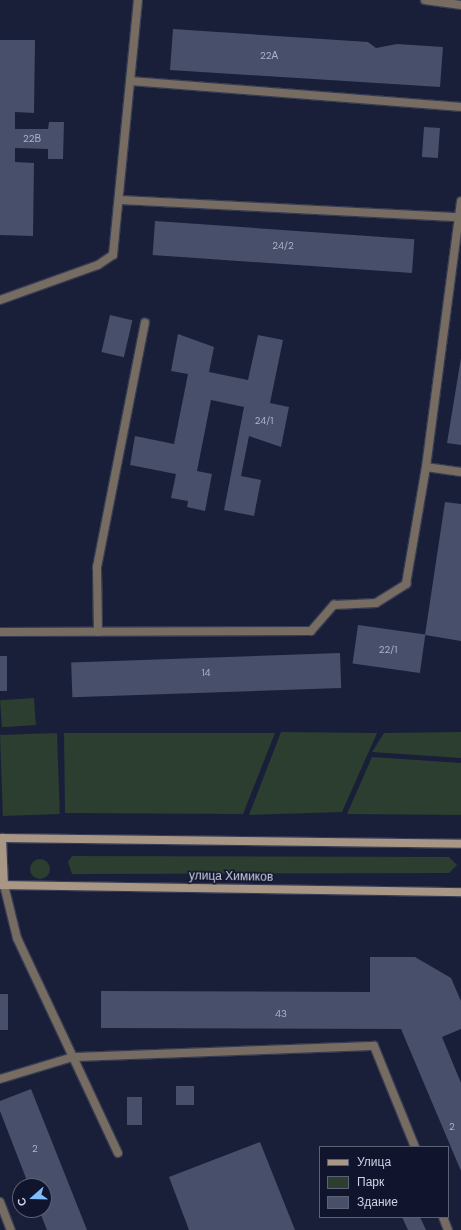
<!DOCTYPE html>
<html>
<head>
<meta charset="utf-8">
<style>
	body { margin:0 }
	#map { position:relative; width:461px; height:1230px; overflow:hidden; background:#191f38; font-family:"DM Sans",sans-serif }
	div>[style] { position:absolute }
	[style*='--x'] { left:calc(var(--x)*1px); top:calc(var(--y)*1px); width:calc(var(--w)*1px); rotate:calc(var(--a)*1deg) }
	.green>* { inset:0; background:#2b3e30; transform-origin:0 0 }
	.round { border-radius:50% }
	.building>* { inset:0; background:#474f6b; transform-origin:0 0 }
	.roads { filter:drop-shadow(1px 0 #363c53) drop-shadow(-1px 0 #363c53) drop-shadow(0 1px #363c53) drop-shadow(0 -1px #363c53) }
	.lane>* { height:8px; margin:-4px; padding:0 4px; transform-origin:4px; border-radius:4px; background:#776c61 }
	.street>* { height:8px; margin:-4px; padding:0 4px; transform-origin:4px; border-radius:4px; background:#776c61 }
	.secondary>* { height:8px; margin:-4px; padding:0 4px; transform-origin:4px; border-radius:4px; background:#a99786 }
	span { translate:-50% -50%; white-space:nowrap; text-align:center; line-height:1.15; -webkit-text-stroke:3px #10152d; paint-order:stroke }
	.number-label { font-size:10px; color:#acb2c5 }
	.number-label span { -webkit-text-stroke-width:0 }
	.street-label { font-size:12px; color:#cdd3e3 }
	.legend { position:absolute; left:319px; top:1146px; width:130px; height:72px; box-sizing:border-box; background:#10152d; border:1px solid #5c6176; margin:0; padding:5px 7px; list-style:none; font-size:12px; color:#cdd3e3 }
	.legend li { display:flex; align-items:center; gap:8px; height:20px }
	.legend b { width:20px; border:1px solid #5c6176 }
	.north { position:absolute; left:12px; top:1178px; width:40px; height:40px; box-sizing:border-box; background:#10152d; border:1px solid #5c6176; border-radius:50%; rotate:250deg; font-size:11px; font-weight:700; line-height:16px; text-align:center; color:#cdd3e3 }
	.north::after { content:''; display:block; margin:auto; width:14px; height:18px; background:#81bcfa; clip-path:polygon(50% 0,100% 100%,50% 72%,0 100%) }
</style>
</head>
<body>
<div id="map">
	<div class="green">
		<div style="left:34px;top:698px;width:27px;height:34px;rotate:86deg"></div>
		<div style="clip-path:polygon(281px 732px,377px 733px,342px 812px,249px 815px)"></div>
		<div style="clip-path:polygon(461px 732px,461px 758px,372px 752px,384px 733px)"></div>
		<div style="left:57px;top:733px;width:81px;height:57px;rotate:88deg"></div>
		<div style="clip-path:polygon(64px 733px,275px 733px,243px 814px,65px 813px)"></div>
		<div style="clip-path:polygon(372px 757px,461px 763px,461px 815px,347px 814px)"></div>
		<div style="clip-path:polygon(72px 856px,449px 857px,457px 865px,449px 873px,72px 874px,68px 862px)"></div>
		<div class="round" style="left:30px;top:859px;width:20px;height:20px"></div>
	</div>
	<div class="building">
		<div style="clip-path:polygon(173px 29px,368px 42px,376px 48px,397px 44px,443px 47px,440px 87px,170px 70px)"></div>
		<div style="clip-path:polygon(0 40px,35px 40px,34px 113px,15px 112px,15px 129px,48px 129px,49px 122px,64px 122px,63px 159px,48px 159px,48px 149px,15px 148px,15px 162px,34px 163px,33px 236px,0 235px)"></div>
		<div style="left:424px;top:127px;width:16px;height:30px;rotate:4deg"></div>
		<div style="left:155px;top:221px;width:260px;height:34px;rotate:4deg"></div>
		<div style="left:110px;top:315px;width:23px;height:38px;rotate:13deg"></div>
		<div style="clip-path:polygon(178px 334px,214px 347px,209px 372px,248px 380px,258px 335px,283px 340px,270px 403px,289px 407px,281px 447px,249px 436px,241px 476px,261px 480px,254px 516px,224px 510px,244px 407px,211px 400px,197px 471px,212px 474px,205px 511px,187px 507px,188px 501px,171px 498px,176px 474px,130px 465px,135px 436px,174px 444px,188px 374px,171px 371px)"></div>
		<div style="clip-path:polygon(461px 358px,461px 445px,447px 443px)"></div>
		<div style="clip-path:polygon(445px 502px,461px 504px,461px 641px,425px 635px)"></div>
		<div style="left:358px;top:625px;width:68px;height:39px;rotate:8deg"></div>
		<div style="left:340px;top:653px;width:35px;height:269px;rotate:88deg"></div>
		<div style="left:0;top:656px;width:7px;height:35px"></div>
		<div style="clip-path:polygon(370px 957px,415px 957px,451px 978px,461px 1001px,461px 1029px,442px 1037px,461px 1083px,461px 1171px,401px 1029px,101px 1028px,101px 991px,370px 992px)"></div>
		<div style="left:0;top:994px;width:8px;height:36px"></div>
		<div style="left:176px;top:1086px;width:18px;height:19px"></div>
		<div style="clip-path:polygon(31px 1089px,87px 1230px,47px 1230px,39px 1210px,44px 1210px,44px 1186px,29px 1186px,0 1111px,0 1101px)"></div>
		<div style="left:127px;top:1097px;width:15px;height:28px"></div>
		<div style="clip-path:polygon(260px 1142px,295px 1230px,189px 1230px,169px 1177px)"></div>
		<div style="clip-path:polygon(402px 1217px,420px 1217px,426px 1230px,408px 1230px)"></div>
	</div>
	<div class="roads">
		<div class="lane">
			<div style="--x:425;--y:0;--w:36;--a:8"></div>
			<div style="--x:131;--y:81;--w:331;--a:4.5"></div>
			<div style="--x:120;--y:200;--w:340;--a:2.9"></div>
			<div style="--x:0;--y:300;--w:104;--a:-19.7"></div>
			<div style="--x:98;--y:265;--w:18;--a:-34"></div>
			<div style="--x:113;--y:255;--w:256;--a:-84.4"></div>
			<div style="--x:426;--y:467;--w:35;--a:8"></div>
			<div style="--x:0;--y:632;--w:311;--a:-0.2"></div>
			<div style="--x:311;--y:631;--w:35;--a:-49"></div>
			<div style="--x:334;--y:605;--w:42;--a:-2.7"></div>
			<div style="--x:376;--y:603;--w:36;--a:-32"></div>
			<div style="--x:406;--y:584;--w:119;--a:-80.3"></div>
			<div style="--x:426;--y:467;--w:268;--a:-82.5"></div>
			<div style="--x:98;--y:632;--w:65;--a:-90.9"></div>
			<div style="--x:97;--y:567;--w:249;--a:-78.9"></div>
			<div style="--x:73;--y:1057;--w:106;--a:64.9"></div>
			<div style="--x:0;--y:1079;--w:76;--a:-16.8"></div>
			<div style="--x:73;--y:1057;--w:301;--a:-2.1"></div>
			<div style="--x:374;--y:1046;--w:109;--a:67.9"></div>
			<div style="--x:0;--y:1202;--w:30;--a:69"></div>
			<div style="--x:443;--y:1217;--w:14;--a:69"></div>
		</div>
		<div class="street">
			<div style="--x:4;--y:885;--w:55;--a:76.2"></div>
			<div style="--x:17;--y:938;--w:132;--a:64.8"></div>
		</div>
		<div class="secondary">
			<div style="--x:0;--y:838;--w:461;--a:0.7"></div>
			<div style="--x:2;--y:838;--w:47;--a:87.6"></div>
			<div style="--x:0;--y:885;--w:461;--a:0.9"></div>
		</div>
	</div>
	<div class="number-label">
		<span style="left:269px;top:56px">22А</span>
		<span style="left:32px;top:139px">22В</span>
		<span style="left:283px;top:246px">24/2</span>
		<span style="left:264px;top:421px">24/1</span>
		<span style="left:388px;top:650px">22/1</span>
		<span style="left:206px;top:673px">14</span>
		<span style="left:281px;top:1014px">43</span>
		<span style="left:452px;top:1127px">2</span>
		<span style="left:35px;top:1149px">2</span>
	</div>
	<div class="street-label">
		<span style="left:231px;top:877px;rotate:1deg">улица Химиков</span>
	</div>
	<ul class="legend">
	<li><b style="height:5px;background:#a99786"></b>Улица</li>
	<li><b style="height:11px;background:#2b3e30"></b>Парк</li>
	<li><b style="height:11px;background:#474f6b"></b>Здание</li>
	</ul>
	<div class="north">С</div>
</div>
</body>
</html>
